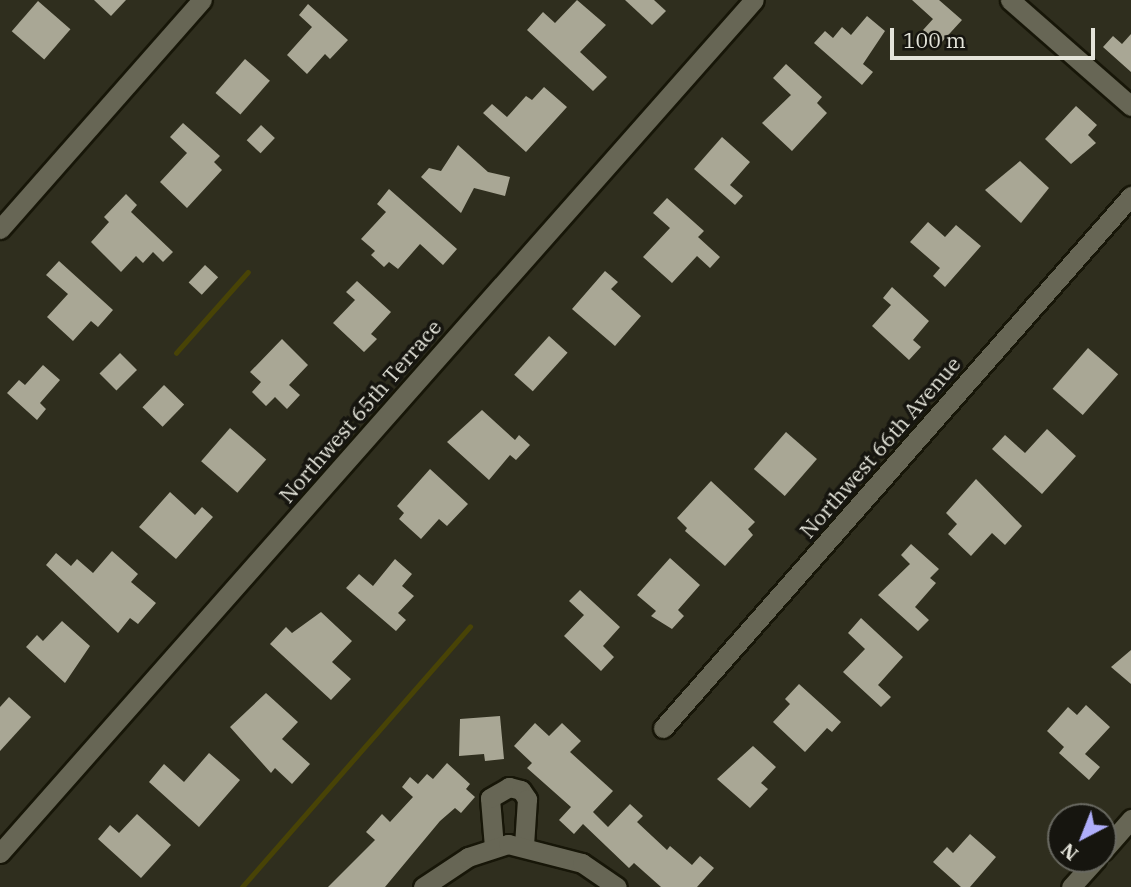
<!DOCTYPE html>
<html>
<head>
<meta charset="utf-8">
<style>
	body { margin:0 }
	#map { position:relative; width:1131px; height:887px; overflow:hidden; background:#2f2e1e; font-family:"IBM Plex Serif",serif }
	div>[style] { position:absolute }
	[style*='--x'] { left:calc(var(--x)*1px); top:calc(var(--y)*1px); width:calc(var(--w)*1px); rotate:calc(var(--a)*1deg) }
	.stream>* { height:4.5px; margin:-2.25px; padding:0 2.25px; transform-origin:2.25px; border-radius:2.25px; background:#484306 }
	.building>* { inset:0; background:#a9a795; transform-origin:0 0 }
	.roads { filter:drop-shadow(2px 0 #171608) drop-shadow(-2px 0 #171608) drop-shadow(0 2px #171608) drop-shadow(0 -2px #171608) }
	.minor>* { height:19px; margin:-9.5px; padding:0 9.5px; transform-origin:9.5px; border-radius:9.5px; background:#676655 }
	span { translate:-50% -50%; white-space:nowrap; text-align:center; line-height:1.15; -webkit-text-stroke:7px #16150f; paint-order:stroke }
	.street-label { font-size:21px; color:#e4e4da }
	.north { position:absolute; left:1047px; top:803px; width:70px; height:70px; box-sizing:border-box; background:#16150f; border:2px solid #686860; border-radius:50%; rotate:222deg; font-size:19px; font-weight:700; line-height:28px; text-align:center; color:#e4e4da }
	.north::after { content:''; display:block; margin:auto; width:24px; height:32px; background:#afaefa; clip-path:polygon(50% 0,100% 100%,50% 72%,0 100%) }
	.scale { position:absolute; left:890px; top:28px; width:205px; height:32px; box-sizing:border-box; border:4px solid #e4e4da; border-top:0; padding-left:9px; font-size:21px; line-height:24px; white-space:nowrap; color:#e4e4da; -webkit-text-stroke:5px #16150f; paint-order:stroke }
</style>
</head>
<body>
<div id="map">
	<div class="stream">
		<div style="--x:176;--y:353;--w:108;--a:-48.4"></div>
		<div style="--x:242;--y:887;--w:346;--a:-48.8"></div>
	</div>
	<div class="building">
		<div style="clip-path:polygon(94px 0,126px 0,111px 16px)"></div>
		<div style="clip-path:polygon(577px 0,606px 25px,580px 52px,607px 77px,593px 91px,527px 30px,543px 12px,555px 23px)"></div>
		<div style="clip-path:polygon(625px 0,654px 0,666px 11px,652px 25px)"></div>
		<div style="clip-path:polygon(912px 0,939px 0,962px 20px,940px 44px,923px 30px,933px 19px)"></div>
		<div style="left:38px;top:1px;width:43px;height:40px;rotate:41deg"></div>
		<div style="clip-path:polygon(308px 4px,348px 40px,330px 59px,325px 54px,307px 74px,287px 55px,312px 27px,299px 15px)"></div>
		<div style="clip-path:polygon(867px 16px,885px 31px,863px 64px,873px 72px,862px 85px,814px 43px,825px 31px,833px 38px,842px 27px,851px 35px)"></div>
		<div style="clip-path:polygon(1131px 34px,1131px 72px,1103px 47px,1113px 36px,1122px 44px)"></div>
		<div style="left:245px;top:59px;width:33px;height:45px;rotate:41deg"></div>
		<div style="clip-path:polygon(786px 64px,822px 97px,817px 103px,827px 113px,792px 151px,762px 123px,791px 95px,773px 78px)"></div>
		<div style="clip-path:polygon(544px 87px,567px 107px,526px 152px,483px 113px,492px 104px,507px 117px,526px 96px,532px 100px)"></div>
		<div style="clip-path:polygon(1076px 106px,1097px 125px,1088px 135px,1096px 143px,1071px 164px,1045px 139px)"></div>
		<div style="clip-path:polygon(183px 123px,220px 156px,214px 162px,222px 170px,187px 208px,160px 182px,187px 153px,170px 137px)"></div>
		<div style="left:261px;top:125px;width:19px;height:21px;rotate:43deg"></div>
		<div style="clip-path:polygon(722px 137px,750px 162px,730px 185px,743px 196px,735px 205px,694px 169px)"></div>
		<div style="clip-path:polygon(458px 145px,488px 172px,510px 177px,505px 196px,474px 188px,461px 213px,421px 177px,429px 168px,441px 171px)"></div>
		<div style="clip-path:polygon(1020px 161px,1049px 188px,1021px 223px,985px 190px)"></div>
		<div style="clip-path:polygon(389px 189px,457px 249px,443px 265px,420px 244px,398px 269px,389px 262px,384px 267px,371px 255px,375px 251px,361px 239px,386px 212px,377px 204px)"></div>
		<div style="clip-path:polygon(126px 194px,137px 205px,131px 212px,173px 252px,163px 262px,153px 252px,143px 263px,136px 256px,121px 272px,91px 242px,109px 222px,104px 217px)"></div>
		<div style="clip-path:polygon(667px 198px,704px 231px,698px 237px,720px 257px,710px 268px,697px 256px,672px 283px,643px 257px,670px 228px,653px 213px)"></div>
		<div style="clip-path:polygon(928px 222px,945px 237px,956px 225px,981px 246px,945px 287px,933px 276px,940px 268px,910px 242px)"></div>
		<div style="clip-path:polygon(59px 261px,113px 310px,98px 327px,91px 321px,73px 341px,47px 317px,68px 294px,46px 275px)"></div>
		<div style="left:205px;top:265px;width:18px;height:24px;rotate:43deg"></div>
		<div style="clip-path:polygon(605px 271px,618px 282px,611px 289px,641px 316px,615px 346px,572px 309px)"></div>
		<div style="clip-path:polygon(357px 281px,391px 312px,371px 334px,377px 339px,364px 352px,333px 323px,355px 300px,346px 292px)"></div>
		<div style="clip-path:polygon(892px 287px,929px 321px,913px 340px,921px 347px,909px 360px,872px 326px,891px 305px,883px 298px)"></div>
		<div style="left:549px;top:336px;width:25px;height:52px;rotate:42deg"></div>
		<div style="clip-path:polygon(282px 339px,308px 365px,289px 385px,300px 395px,287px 409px,275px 397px,266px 406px,252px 392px,261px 382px,250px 372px)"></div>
		<div style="left:1088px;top:348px;width:40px;height:54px;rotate:41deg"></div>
		<div style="left:120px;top:353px;width:24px;height:29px;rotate:45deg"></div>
		<div style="clip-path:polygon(43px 365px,60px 380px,40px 403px,46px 409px,37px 420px,7px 393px,19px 380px,25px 385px)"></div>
		<div style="left:164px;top:385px;width:28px;height:31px;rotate:44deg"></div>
		<div style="clip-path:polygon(482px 410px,515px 440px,519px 435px,530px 445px,516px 460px,510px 455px,489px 480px,447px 442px)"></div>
		<div style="left:230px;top:428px;width:48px;height:44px;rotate:41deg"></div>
		<div style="clip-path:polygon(1047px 429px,1076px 456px,1042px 494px,992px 449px,1005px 435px,1025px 453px)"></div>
		<div style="left:786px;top:432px;width:41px;height:49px;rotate:41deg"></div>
		<div style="clip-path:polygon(430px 469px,468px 504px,447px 526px,439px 519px,421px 539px,399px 519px,404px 513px,397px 506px)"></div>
		<div style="clip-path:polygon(976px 479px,1022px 526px,1005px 545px,992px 533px,971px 556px,948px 534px,957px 524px,946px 513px)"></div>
		<div style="clip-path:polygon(711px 481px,755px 522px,748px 529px,753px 535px,725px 566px,685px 531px,687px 528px,677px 518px)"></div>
		<div style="clip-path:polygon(170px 492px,195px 515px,202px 507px,213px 517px,176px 559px,139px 527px)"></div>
		<div style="clip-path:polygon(911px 544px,939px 569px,930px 578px,936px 583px,915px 607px,929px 620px,918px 631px,878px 595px,910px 564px,901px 555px)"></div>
		<div style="clip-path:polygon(112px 551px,138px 574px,131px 582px,156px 603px,138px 624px,130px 618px,118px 633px,46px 565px,56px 553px,71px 566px,77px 559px,93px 573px)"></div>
		<div style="clip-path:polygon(670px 558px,700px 585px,678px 610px,684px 616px,672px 629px,651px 616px,656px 611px,637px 595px)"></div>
		<div style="clip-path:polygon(395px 559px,412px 574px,402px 586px,414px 596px,398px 613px,406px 620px,396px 631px,346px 588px,359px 574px,373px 586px)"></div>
		<div style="clip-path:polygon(580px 590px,620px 627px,603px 646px,614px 657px,601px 671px,564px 636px,584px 615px,569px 601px)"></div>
		<div style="clip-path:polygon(321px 612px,352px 641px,332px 662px,351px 679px,331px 700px,270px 644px,286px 627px,292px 633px)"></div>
		<div style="clip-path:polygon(861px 618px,903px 657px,878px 685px,891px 697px,881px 707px,843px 672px,865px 649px,848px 633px)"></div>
		<div style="clip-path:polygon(62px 621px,90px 646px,65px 683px,26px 647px,37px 635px,43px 641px)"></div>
		<div style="clip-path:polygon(1131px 650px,1131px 684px,1111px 667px)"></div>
		<div style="clip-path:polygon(799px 684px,841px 722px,832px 732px,827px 728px,805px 752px,773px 722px,790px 704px,785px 699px)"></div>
		<div style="clip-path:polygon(266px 693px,298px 722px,282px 739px,310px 764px,292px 784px,275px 768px,271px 773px,230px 727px)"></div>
		<div style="clip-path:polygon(9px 697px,31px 717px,0 751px,0 707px)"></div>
		<div style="clip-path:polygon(1086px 705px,1110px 727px,1085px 754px,1100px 767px,1089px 780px,1059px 753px,1064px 747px,1047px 731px,1068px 707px,1077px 715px)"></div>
		<div style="clip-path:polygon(500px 716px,504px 759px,485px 761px,484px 754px,459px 756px,460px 719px)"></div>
		<div style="clip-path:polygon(535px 723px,549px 736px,562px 723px,581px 741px,570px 752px,613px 791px,593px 812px,608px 827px,630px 804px,643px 816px,637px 822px,667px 850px,670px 846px,692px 865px,700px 856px,714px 868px,697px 887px,661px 887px,634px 863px,629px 868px,583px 824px,574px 834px,559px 820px,571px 807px,527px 768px,532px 763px,514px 746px)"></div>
		<div style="clip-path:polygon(753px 746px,776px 767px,761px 783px,768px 789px,750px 808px,717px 779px)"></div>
		<div style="clip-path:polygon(209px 753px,240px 780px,199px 827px,149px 782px,164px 764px,184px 782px)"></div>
		<div style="clip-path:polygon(447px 763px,470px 784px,466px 789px,475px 797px,461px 813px,455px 808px,440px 821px,385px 887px,328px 887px,375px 840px,366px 832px,382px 814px,390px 822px,413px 797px,402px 787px,410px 777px,418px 784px,427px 774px,433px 779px)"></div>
		<div style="clip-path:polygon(137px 814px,171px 845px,141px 878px,98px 839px,110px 825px,119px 833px)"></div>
		<div style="clip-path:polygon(970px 834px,996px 857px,970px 887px,961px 887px,933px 862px,947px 847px,953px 853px)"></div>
	</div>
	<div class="roads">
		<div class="minor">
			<div style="--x:1010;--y:0;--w:161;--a:41.2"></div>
			<div style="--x:0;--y:229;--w:305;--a:-48.6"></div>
			<div style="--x:663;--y:728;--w:709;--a:-48.66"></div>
			<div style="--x:494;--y:847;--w:49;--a:-94.7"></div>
			<div style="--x:490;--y:798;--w:22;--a:-30"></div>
			<div style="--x:509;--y:787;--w:12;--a:14"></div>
			<div style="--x:521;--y:790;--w:11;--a:56"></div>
			<div style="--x:527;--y:799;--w:46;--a:93.7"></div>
			<div style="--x:1103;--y:851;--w:43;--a:-48.8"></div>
			<div style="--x:0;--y:853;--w:1138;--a:-48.53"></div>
			<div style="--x:423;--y:887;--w:54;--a:-33.7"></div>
			<div style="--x:468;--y:857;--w:42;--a:-18"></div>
			<div style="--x:508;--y:844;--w:76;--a:14.4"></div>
			<div style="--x:582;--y:863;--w:42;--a:34.4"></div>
			<div style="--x:1071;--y:887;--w:38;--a:-48"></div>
		</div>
	</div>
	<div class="street-label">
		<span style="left:360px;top:411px;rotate:-49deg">Northwest 65th Terrace</span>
		<span style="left:880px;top:447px;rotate:-49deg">Northwest 66th Avenue</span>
	</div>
	<div class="north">N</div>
	<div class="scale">100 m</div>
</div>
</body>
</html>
